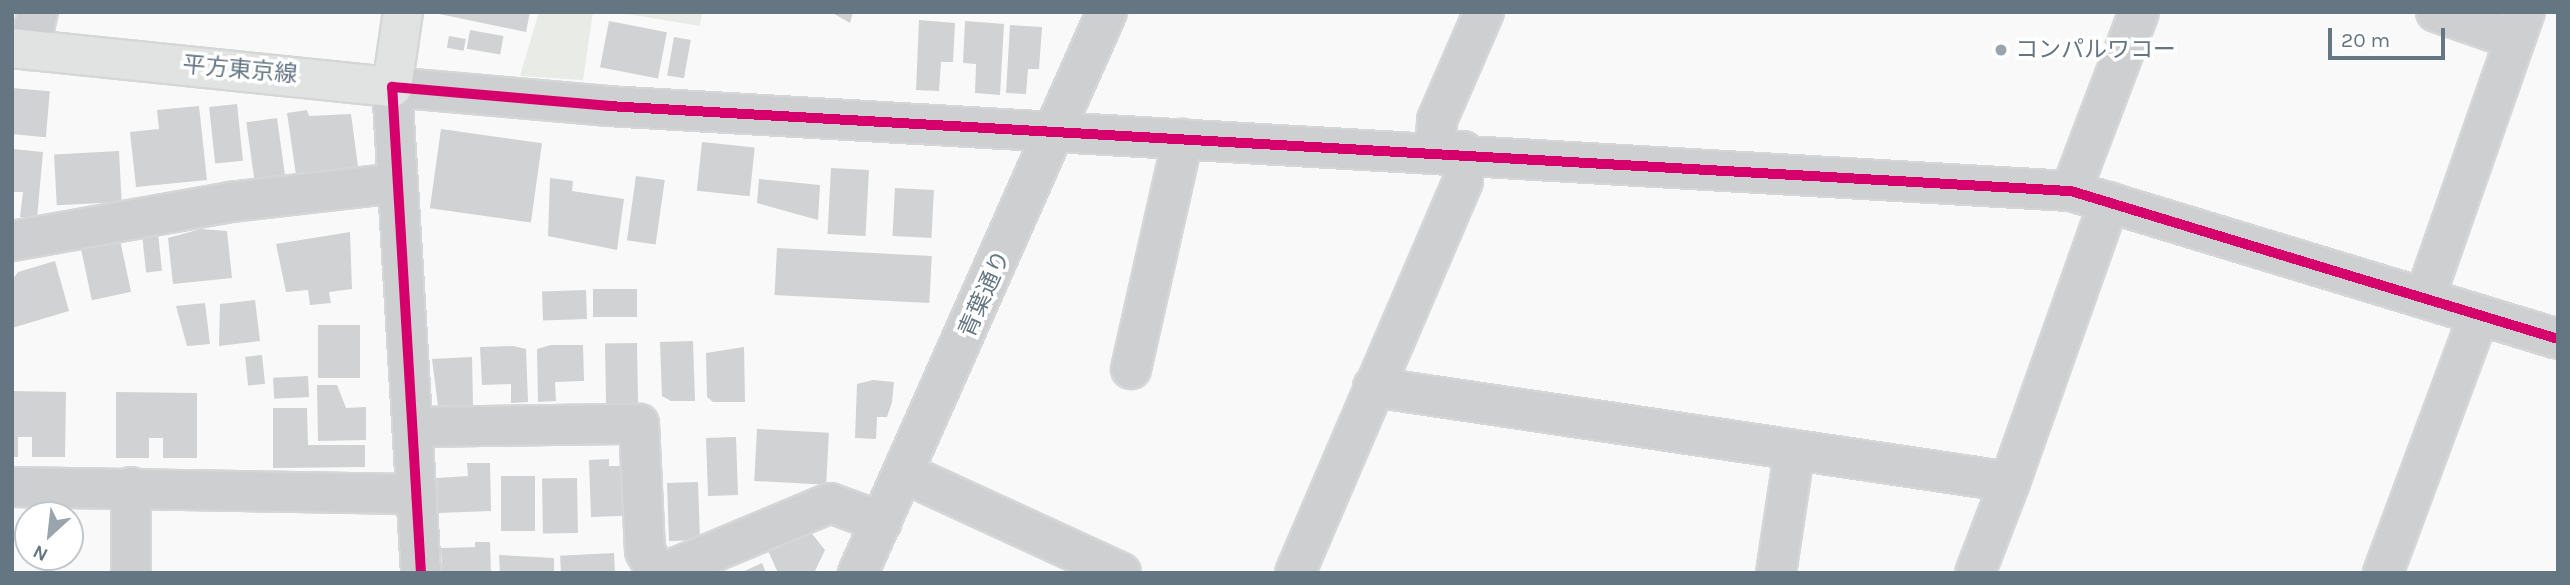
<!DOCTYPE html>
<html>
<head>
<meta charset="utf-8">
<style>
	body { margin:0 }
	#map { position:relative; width:2570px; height:585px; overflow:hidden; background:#f9f9f9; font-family:Karla,"Noto Sans JP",sans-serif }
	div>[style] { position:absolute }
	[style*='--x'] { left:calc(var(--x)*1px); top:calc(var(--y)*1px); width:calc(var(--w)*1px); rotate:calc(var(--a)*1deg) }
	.green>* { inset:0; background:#e8ebe6 }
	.building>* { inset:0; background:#d0d2d3; transform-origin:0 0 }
	.roads { filter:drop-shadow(2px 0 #d5d6d7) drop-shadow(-2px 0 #d5d6d7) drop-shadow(0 2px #d5d6d7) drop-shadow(0 -2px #d5d6d7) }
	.minor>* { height:38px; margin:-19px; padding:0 19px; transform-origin:19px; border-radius:19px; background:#cecfd0 }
	.major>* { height:38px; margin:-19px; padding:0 19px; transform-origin:19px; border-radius:19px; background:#e1e2e2 }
	.cycleway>* { height:10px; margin:-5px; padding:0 5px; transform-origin:5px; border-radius:5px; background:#d6006c }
	.dots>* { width:19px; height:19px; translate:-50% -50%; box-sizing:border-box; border:4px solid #fff; border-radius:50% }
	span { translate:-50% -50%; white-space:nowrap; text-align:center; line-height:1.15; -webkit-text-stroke:7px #fff; paint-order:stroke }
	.poi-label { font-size:23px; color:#657683 }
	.left { translate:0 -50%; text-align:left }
	.street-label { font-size:23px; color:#657683 }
	.frame { position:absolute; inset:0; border:14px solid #657683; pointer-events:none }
	.north { position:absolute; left:14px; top:501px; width:70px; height:70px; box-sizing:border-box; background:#fff; border:2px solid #c1c8cd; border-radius:50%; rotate:207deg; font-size:19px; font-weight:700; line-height:28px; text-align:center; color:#657683 }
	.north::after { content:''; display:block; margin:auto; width:24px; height:32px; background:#99a4ac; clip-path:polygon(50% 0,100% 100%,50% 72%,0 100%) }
	.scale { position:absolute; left:2328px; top:28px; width:117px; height:32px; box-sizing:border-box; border:4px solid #657683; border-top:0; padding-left:9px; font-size:21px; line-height:24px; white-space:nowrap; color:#657683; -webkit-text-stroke:5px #fff; paint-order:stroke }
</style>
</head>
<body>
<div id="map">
	<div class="green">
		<div style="clip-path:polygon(539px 12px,593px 12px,583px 80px,520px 76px)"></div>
		<div style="clip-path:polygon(615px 12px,702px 12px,700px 26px)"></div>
	</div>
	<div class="building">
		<div style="clip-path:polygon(430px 12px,530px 12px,526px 32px)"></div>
		<div style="clip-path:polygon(831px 12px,853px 12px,850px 23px)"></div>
		<div style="clip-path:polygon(919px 20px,955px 23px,953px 62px,941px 62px,939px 91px,916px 90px)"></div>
		<div style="left:609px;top:21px;width:59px;height:47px;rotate:11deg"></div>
		<div style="clip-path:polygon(965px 21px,1004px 24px,1000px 95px,975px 93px,976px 64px,963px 63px)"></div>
		<div style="clip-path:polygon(1010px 25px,1042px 27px,1039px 69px,1028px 69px,1026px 94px,1006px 93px)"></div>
		<div style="left:470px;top:30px;width:34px;height:19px;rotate:10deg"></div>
		<div style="left:449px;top:36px;width:17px;height:12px;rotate:10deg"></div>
		<div style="left:674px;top:37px;width:17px;height:39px;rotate:10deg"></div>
		<div style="left:12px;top:88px;width:38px;height:46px;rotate:5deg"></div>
		<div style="left:237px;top:104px;width:57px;height:28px;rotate:84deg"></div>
		<div style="clip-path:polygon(199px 106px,207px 180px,136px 187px,130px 132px,159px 129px,157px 110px)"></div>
		<div style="clip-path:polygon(307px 110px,309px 116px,351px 114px,358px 167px,296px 175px,287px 113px)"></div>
		<div style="left:277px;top:118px;width:60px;height:31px;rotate:82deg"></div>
		<div style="left:441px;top:129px;width:102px;height:80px;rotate:8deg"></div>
		<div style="left:702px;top:142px;width:53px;height:49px;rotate:6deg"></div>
		<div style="clip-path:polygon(12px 149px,43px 152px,37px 218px,20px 217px,23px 192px,12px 192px)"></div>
		<div style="left:119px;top:151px;width:51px;height:65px;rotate:87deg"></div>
		<div style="left:831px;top:168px;width:38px;height:66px;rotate:3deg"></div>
		<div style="left:636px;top:176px;width:29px;height:65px;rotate:8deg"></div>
		<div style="clip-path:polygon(550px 178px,573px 181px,572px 191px,624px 199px,617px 250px,548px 236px)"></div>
		<div style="clip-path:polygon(759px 179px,820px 185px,818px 220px,757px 203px)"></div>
		<div style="left:895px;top:188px;width:39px;height:48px;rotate:3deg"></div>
		<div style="clip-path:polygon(201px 229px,227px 231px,232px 278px,173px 284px,168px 238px)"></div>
		<div style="clip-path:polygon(350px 232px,352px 289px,329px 292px,331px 303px,310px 305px,308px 290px,286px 292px,276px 244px)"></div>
		<div style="left:158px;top:233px;width:38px;height:16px;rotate:84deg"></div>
		<div style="left:120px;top:240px;width:53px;height:40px;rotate:78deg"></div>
		<div style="left:777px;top:248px;width:155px;height:47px;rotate:3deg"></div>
		<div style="clip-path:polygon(55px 261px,69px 311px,12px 328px,12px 280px,18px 272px)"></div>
		<div style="left:637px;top:289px;width:28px;height:44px;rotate:90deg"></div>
		<div style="left:586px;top:290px;width:29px;height:44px;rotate:88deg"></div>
		<div style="clip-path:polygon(255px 300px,260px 341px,219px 346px,220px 304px)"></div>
		<div style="clip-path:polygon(205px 303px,210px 344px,187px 346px,176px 306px)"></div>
		<div style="left:318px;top:325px;width:42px;height:53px"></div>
		<div style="clip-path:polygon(693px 341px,695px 401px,671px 401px,662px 396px,660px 342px)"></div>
		<div style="left:637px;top:343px;width:61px;height:32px;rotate:89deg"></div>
		<div style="clip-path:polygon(551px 345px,583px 345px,584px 381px,555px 382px,556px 401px,538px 402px,537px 349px)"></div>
		<div style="clip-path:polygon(513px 346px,526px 349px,528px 402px,511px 403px,511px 384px,482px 385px,480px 347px)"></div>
		<div style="clip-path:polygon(744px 347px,745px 402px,713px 402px,707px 397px,706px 353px)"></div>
		<div style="left:262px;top:355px;width:29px;height:17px;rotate:84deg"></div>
		<div style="clip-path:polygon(472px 357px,473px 405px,438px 406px,432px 359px)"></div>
		<div style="left:308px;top:376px;width:21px;height:35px;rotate:87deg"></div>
		<div style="clip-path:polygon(873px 380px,894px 382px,892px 402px,887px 417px,877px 417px,876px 439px,855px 438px,857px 384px)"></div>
		<div style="clip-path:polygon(317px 385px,337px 385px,346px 408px,366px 407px,366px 440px,318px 441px)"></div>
		<div style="clip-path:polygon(12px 391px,66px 392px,65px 457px,32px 457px,32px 437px,18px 437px,18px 457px,12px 457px)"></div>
		<div style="clip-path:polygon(116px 392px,197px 393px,197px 458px,163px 458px,163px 438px,149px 438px,149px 458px,116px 458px)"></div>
		<div style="clip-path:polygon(273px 408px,307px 408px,308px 445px,365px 445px,365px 467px,273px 468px)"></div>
		<div style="left:757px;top:429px;width:72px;height:52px;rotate:3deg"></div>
		<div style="left:736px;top:437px;width:58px;height:30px;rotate:88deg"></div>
		<div style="clip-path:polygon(609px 459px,609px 466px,626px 466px,627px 509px,621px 516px,591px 517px,589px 460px)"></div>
		<div style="clip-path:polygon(467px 463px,490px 463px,491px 511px,438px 513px,437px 478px,468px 476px)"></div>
		<div style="left:501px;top:476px;width:34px;height:55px"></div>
		<div style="left:577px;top:478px;width:55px;height:35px;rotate:89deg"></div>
		<div style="left:698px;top:482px;width:58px;height:31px;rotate:88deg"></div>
		<div style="clip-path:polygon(808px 529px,825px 550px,814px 573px,778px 573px,766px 546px)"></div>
		<div style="clip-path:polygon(475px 542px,490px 542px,491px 573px,442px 573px,441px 548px,475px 547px)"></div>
		<div style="left:614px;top:553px;width:20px;height:54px;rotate:87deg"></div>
		<div style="clip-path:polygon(499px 555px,554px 558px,554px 573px,500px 573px)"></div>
		<div style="clip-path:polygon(762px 563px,766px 573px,740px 573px)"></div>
	</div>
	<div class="roads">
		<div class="minor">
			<div style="--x:2436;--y:12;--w:83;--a:19.1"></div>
			<div style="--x:29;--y:50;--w:39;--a:-77"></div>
			<div style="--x:1435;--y:151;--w:31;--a:-86"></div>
			<div style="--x:1437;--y:120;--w:118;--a:-66.5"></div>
			<div style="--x:2071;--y:191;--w:191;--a:-69.2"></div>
			<div style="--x:12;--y:241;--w:221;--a:-10.1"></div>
			<div style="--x:230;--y:202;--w:167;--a:-6.5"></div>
			<div style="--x:2425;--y:297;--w:302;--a:-70.7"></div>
			<div style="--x:1131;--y:369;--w:236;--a:-77.3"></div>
			<div style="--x:1373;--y:387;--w:644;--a:8.48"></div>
			<div style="--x:2010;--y:482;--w:97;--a:111"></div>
			<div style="--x:414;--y:427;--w:225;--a:-0.8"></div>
			<div style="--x:639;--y:424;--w:127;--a:87.3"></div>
			<div style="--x:645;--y:551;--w:25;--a:61"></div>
			<div style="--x:904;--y:473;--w:239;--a:24.7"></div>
			<div style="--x:2010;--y:482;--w:297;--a:-70.5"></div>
			<div style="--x:12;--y:487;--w:405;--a:1"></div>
			<div style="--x:131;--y:487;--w:86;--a:90"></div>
			<div style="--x:421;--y:573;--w:487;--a:-93.4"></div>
			<div style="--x:392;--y:87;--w:217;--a:5"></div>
			<div style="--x:608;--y:106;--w:1465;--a:3.33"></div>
			<div style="--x:2071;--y:191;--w:509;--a:16.9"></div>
			<div style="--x:663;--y:573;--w:181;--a:-22.7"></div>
			<div style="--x:830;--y:503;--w:55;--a:20.1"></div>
			<div style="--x:858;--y:573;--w:614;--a:-66.07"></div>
			<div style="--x:1295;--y:573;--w:426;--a:-66.8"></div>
			<div style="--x:1463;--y:181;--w:30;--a:-90"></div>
			<div style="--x:1776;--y:573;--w:120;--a:-81.4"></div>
			<div style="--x:2383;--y:573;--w:275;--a:-69.6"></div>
		</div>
		<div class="major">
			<div style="--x:12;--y:48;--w:382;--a:5.9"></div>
			<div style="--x:392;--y:87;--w:76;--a:-81.7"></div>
		</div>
	</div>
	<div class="cycleway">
		<div style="--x:421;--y:573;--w:487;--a:-93.4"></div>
		<div style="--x:392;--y:87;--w:217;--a:5"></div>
		<div style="--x:608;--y:106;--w:1465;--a:3.33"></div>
		<div style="--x:2071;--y:191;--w:509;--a:16.9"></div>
	</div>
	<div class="dots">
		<div style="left:2001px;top:50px;background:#99a4ac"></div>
	</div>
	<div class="poi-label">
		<span class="left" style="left:2015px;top:50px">コンパルワコー</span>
	</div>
	<div class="street-label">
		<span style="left:240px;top:70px;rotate:5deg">平方東京線</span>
		<span style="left:985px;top:294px;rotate:-66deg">青葉通り</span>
	</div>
	<div class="frame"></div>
	<div class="north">N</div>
	<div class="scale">20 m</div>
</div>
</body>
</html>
